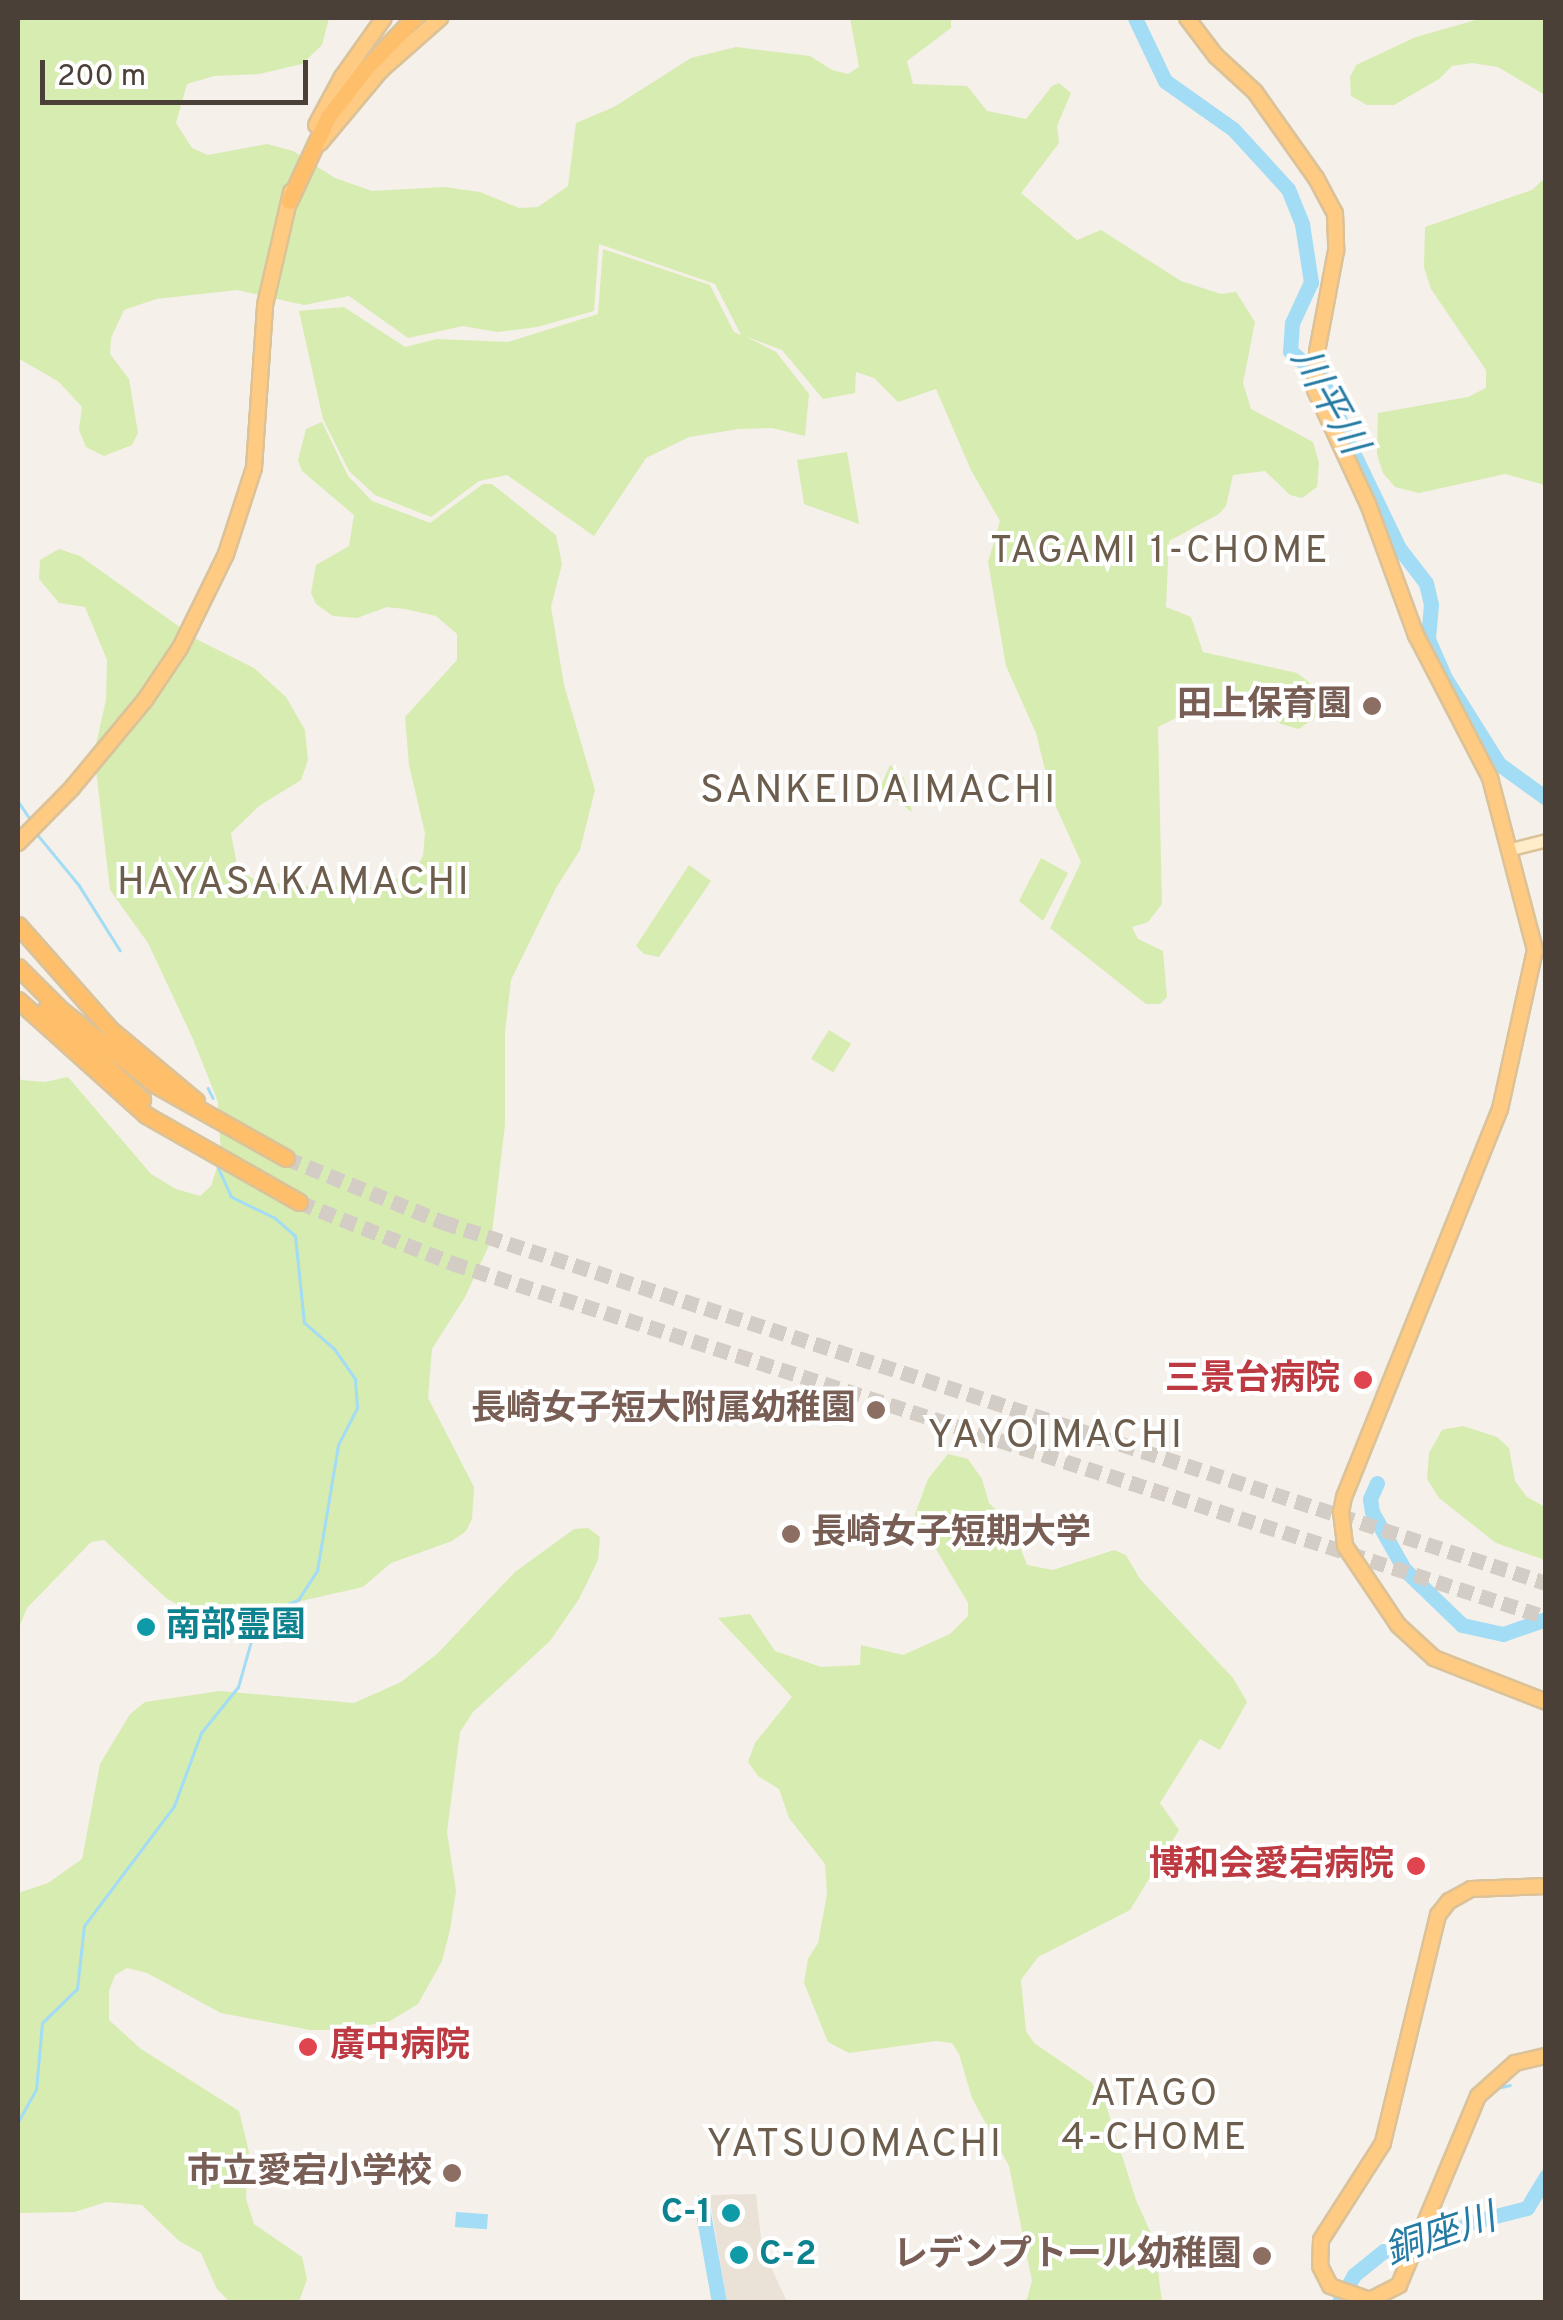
<!DOCTYPE html>
<html>
<head>
<meta charset="utf-8">
<style>
	body { margin:0 }
	#map { position:relative; width:1563px; height:2320px; overflow:hidden; background:#f5f0e9; font-family:Overpass,"Noto Sans JP",sans-serif }
	div>[style] { position:absolute }
	[style*='--x'] { left:calc(var(--x)*1px); top:calc(var(--y)*1px); width:calc(var(--w)*1px); rotate:calc(var(--a)*1deg) }
	.residential>* { inset:0; background:#eae2d7 }
	.green>* { inset:0; background:#d7ecb0; transform-origin:0 0 }
	.water>* { inset:0; background:#a2dcf5; transform-origin:0 0 }
	.stream>* { height:2.5px; margin:-1.25px; padding:0 1.25px; transform-origin:1.25px; border-radius:1.25px; background:#a2dcf5 }
	.river>* { height:15px; margin:-7.5px; padding:0 7.5px; transform-origin:7.5px; border-radius:7.5px; background:#a2dcf5 }
	.motorway-tunnel>* { height:15px; margin-top:-7.5px; transform-origin:0; background:repeating-linear-gradient(90deg,#d3cdc5 0 15px,transparent 0 23px) }
	.roads { filter:drop-shadow(2px 0 #dbc298) drop-shadow(-2px 0 #dbc298) drop-shadow(0 2px #dbc298) drop-shadow(0 -2px #dbc298) }
	.secondary>* { height:11px; margin:-5.5px; padding:0 5.5px; transform-origin:5.5px; border-radius:5.5px; background:#ffecc9 }
	.trunk>* { height:14px; margin:-7px; padding:0 7px; transform-origin:7px; border-radius:7px; background:#ffca81 }
	.motorway>* { height:15px; margin:-7.5px; padding:0 7.5px; transform-origin:7.5px; border-radius:7.5px; background:#ffbe6a }
	.dots>* { width:28px; height:28px; translate:-50% -50%; box-sizing:border-box; border:5px solid #fff; border-radius:50% }
	span { translate:-50% -50%; white-space:nowrap; text-align:center; line-height:1.15; -webkit-text-stroke:8px #fff; paint-order:stroke }
	.education-label { font-size:35px; color:#785e54; font-weight:700 }
	.right { translate:-100% -50%; text-align:right }
	.left { translate:0 -50%; text-align:left }
	.health-label { font-size:35px; color:#be3a42; font-weight:700 }
	.culture-label { font-size:35px; color:#0d838f; font-weight:700 }
	.water-label { font-size:38px; color:#257ba3; font-style:italic }
	.neighbourhood-label { font-size:38px; color:#6d5d4d; letter-spacing:2.5px }
	.quarter-label { font-size:40px; color:#6d5d4d; letter-spacing:2.5px }
	.frame { position:absolute; inset:0; border:20px solid #4a4037; pointer-events:none }
	.scale { position:absolute; left:40px; top:60px; width:268px; height:45px; box-sizing:border-box; border:5px solid #4a4037; border-top:0; padding-left:12px; font-size:30px; line-height:35px; white-space:nowrap; color:#4a4037; -webkit-text-stroke:8px #fff; paint-order:stroke }
</style>
</head>
<body>
<div id="map">
	<div class="residential">
		<div style="clip-path:polygon(756px 2194px,762px 2247px,787px 2302px,727px 2302px,709px 2195px)"></div>
	</div>
	<div class="green">
		<div style="clip-path:polygon(18px 18px,329px 18px,322px 45px,302px 64px,259px 74px,214px 76px,187px 84px,176px 123px,192px 148px,208px 155px,267px 144px,293px 151px,335px 178px,372px 191px,444px 187px,480px 192px,519px 208px,538px 207px,568px 186px,576px 123px,614px 107px,691px 58px,736px 47px,810px 56px,832px 70px,848px 74px,859px 67px,850px 18px,951px 18px,951px 28px,907px 61px,913px 84px,967px 86px,987px 111px,1026px 119px,1052px 86px,1059px 83px,1071px 93px,1057px 126px,1059px 143px,1021px 193px,1077px 240px,1101px 230px,1181px 281px,1221px 294px,1236px 292px,1255px 322px,1243px 383px,1251px 409px,1313px 442px,1319px 463px,1317px 487px,1302px 498px,1290px 495px,1265px 471px,1233px 475px,1226px 506px,1219px 514px,1169px 541px,1166px 607px,1191px 617px,1203px 652px,1297px 673px,1324px 694px,1325px 700px,1322px 712px,1299px 729px,1281px 724px,1263px 709px,1243px 702px,1200px 718px,1178px 717px,1158px 727px,1162px 904px,1148px 922px,1132px 927px,1138px 939px,1163px 951px,1167px 997px,1160px 1004px,1146px 1004px,1050px 928px,1081px 862px,1052px 798px,1036px 733px,1006px 666px,988px 562px,1000px 521px,971px 470px,936px 389px,898px 402px,874px 378px,856px 372px,855px 393px,823px 399px,782px 350px,745px 336px,776px 352px,809px 394px,805px 436px,772px 428px,739px 429px,689px 437px,646px 458px,594px 536px,507px 475px,479px 481px,431px 517px,375px 495px,349px 471px,323px 419px,299px 311px,344px 307px,405px 347px,437px 339px,508px 342px,598px 314px,603px 249px,710px 285px,734px 332px,741px 335px,715px 284px,599px 244px,594px 311px,537px 327px,497px 332px,463px 326px,408px 338px,349px 296px,304px 305px,237px 290px,156px 299px,124px 310px,111px 338px,110px 354px,129px 379px,138px 433px,132px 445px,104px 456px,86px 447px,79px 430px,82px 407px,59px 382px,18px 358px)"></div>
		<div style="clip-path:polygon(1483px 18px,1545px 18px,1545px 95px,1498px 67px,1472px 63px,1452px 66px,1439px 79px,1394px 105px,1367px 105px,1351px 96px,1350px 77px,1356px 65px,1416px 37px)"></div>
		<div style="clip-path:polygon(1545px 178px,1545px 485px,1505px 474px,1419px 493px,1395px 487px,1383px 473px,1377px 454px,1378px 413px,1468px 397px,1486px 388px,1486px 370px,1431px 289px,1424px 267px,1425px 227px,1532px 190px)"></div>
		<div style="clip-path:polygon(322px 422px,348px 476px,372px 501px,430px 523px,483px 484px,492px 484px,556px 535px,562px 564px,551px 607px,564px 685px,595px 790px,580px 850px,556px 888px,511px 980px,505px 1032px,505px 1125px,491px 1241px,465px 1297px,432px 1349px,428px 1398px,474px 1487px,472px 1519px,466px 1531px,452px 1541px,391px 1563px,363px 1587px,301px 1601px,254px 1621px,233px 1624px,199px 1616px,166px 1598px,104px 1540px,91px 1542px,27px 1608px,18px 1630px,18px 1073px,21px 1080px,45px 1082px,68px 1077px,151px 1174px,176px 1189px,200px 1196px,211px 1186px,221px 1155px,218px 1102px,193px 1039px,148px 943px,110px 890px,94px 753px,106px 700px,107px 660px,85px 607px,59px 603px,39px 579px,40px 560px,59px 549px,80px 556px,198px 640px,254px 668px,286px 697px,305px 730px,308px 760px,301px 780px,259px 806px,231px 833px,238px 871px,256px 880px,296px 886px,375px 887px,414px 872px,423px 856px,425px 833px,409px 765px,405px 717px,457px 660px,457px 634px,436px 616px,405px 609px,387px 607px,357px 618px,333px 616px,316px 604px,311px 593px,316px 565px,349px 546px,354px 515px,302px 471px,298px 460px,306px 429px)"></div>
		<div style="clip-path:polygon(847px 452px,859px 523px,859px 524px,804px 504px,797px 460px)"></div>
		<div style="clip-path:polygon(890px 765px,904px 778px,912px 812px,880px 788px)"></div>
		<div style="clip-path:polygon(1041px 858px,1068px 873px,1043px 921px,1019px 901px)"></div>
		<div style="clip-path:polygon(689px 865px,711px 881px,659px 957px,644px 954px,636px 946px)"></div>
		<div style="left:829px;top:1030px;width:26px;height:34px;rotate:32deg"></div>
		<div style="clip-path:polygon(1463px 1426px,1497px 1437px,1509px 1448px,1515px 1481px,1527px 1497px,1545px 1507px,1545px 1560px,1496px 1543px,1439px 1498px,1427px 1479px,1429px 1453px,1442px 1430px)"></div>
		<div style="clip-path:polygon(948px 1454px,968px 1459px,982px 1479px,989px 1503px,1012px 1526px,1027px 1565px,1053px 1570px,1114px 1550px,1126px 1555px,1140px 1579px,1233px 1678px,1247px 1702px,1220px 1750px,1200px 1739px,1160px 1803px,1179px 1830px,1130px 1910px,1038px 1957px,1021px 1980px,1026px 2031px,1034px 2043px,1091px 2082px,1105px 2102px,1136px 2200px,1154px 2240px,1162px 2302px,1021px 2302px,1027px 2299px,1032px 2281px,1009px 2166px,972px 2098px,959px 2054px,952px 2043px,936px 2041px,849px 2053px,828px 2042px,804px 1983px,808px 1959px,818px 1943px,827px 1894px,825px 1864px,789px 1818px,779px 1789px,758px 1776px,748px 1762px,755px 1743px,792px 1697px,718px 1618px,750px 1614px,775px 1651px,821px 1667px,860px 1665px,861px 1645px,903px 1655px,950px 1634px,968px 1616px,968px 1603px,915px 1514px,928px 1479px)"></div>
		<div style="clip-path:polygon(588px 1528px,600px 1537px,598px 1560px,579px 1599px,550px 1641px,473px 1712px,460px 1732px,447px 1832px,456px 1891px,450px 1930px,442px 1961px,418px 2004px,390px 2021px,344px 2030px,310px 2030px,221px 2013px,147px 1973px,127px 1968px,115px 1975px,109px 1991px,109px 2020px,141px 2049px,239px 2111px,249px 2152px,246px 2199px,254px 2224px,302px 2257px,307px 2279px,299px 2302px,230px 2302px,217px 2289px,201px 2253px,179px 2241px,142px 2205px,106px 2202px,75px 2212px,18px 2213px,18px 1893px,48px 1883px,82px 1859px,100px 1764px,130px 1714px,145px 1702px,220px 1691px,354px 1703px,401px 1682px,437px 1654px,515px 1572px,574px 1529px)"></div>
	</div>
	<div class="water">
		<div style="left:456px;top:2212px;width:32px;height:15px;rotate:4deg"></div>
	</div>
	<div class="stream">
		<div style="--x:18;--y:801;--w:25;--a:56"></div>
		<div style="--x:37;--y:834;--w:66;--a:50.5"></div>
		<div style="--x:79;--y:885;--w:77;--a:57.8"></div>
		<div style="--x:208;--y:1088;--w:11;--a:63"></div>
		<div style="--x:1497;--y:2088;--w:13;--a:-13"></div>
		<div style="--x:18;--y:2122;--w:37;--a:-61"></div>
		<div style="--x:36;--y:2090;--w:67;--a:-84.9"></div>
		<div style="--x:42;--y:2023;--w:49;--a:-44.2"></div>
		<div style="--x:77;--y:1989;--w:63;--a:-83.7"></div>
		<div style="--x:84;--y:1926;--w:150;--a:-53.1"></div>
		<div style="--x:174;--y:1806;--w:78;--a:-69.7"></div>
		<div style="--x:201;--y:1733;--w:59;--a:-51.2"></div>
		<div style="--x:238;--y:1687;--w:66;--a:-74.1"></div>
		<div style="--x:256;--y:1624;--w:16;--a:-45"></div>
		<div style="--x:267;--y:1613;--w:34;--a:-23"></div>
		<div style="--x:298;--y:1600;--w:35;--a:-57"></div>
		<div style="--x:317;--y:1571;--w:128;--a:-80.5"></div>
		<div style="--x:338;--y:1445;--w:42;--a:-62.8"></div>
		<div style="--x:357;--y:1408;--w:29;--a:-94"></div>
		<div style="--x:355;--y:1379;--w:37;--a:-125"></div>
		<div style="--x:334;--y:1349;--w:40;--a:-139"></div>
		<div style="--x:304;--y:1323;--w:87;--a:-95.9"></div>
		<div style="--x:295;--y:1236;--w:28;--a:-139"></div>
		<div style="--x:274;--y:1218;--w:48;--a:-154"></div>
		<div style="--x:231;--y:1197;--w:39;--a:-114"></div>
	</div>
	<div class="river">
		<div style="--x:1135;--y:18;--w:70;--a:64.5"></div>
		<div style="--x:1165;--y:81;--w:83;--a:35.2"></div>
		<div style="--x:1233;--y:129;--w:81;--a:47.5"></div>
		<div style="--x:1288;--y:189;--w:38;--a:68"></div>
		<div style="--x:1302;--y:224;--w:59;--a:81.2"></div>
		<div style="--x:1311;--y:282;--w:45;--a:114.9"></div>
		<div style="--x:1292;--y:323;--w:28;--a:94"></div>
		<div style="--x:1290;--y:351;--w:40;--a:40"></div>
		<div style="--x:1321;--y:377;--w:15;--a:58"></div>
		<div style="--x:1329;--y:390;--w:53;--a:70.2"></div>
		<div style="--x:1347;--y:440;--w:120;--a:64.3"></div>
		<div style="--x:1399;--y:548;--w:44;--a:52.4"></div>
		<div style="--x:1426;--y:583;--w:22;--a:77"></div>
		<div style="--x:1431;--y:604;--w:35;--a:95"></div>
		<div style="--x:1428;--y:639;--w:43;--a:66.4"></div>
		<div style="--x:1445;--y:678;--w:102;--a:57.9"></div>
		<div style="--x:1499;--y:764;--w:58;--a:35.9"></div>
		<div style="--x:1377;--y:1483;--w:17;--a:114"></div>
		<div style="--x:1370;--y:1499;--w:13;--a:81"></div>
		<div style="--x:1372;--y:1512;--w:65;--a:60.7"></div>
		<div style="--x:1404;--y:1569;--w:81;--a:44"></div>
		<div style="--x:1462;--y:1625;--w:42;--a:12.4"></div>
		<div style="--x:1503;--y:1634;--w:46;--a:-19.2"></div>
		<div style="--x:701;--y:2202;--w:102;--a:79.8"></div>
		<div style="--x:1339;--y:2302;--w:31;--a:-61"></div>
		<div style="--x:1354;--y:2275;--w:38;--a:-39"></div>
		<div style="--x:1384;--y:2251;--w:26;--a:-21"></div>
		<div style="--x:1408;--y:2242;--w:37;--a:2"></div>
		<div style="--x:1445;--y:2243;--w:30;--a:-41"></div>
		<div style="--x:1468;--y:2223;--w:61;--a:-14.3"></div>
		<div style="--x:1527;--y:2208;--w:37;--a:-59"></div>
	</div>
	<div class="motorway-tunnel">
		<div style="--x:286;--y:1158;--w:170;--a:22.2"></div>
		<div style="--x:443;--y:1222;--w:1161;--a:18.12"></div>
		<div style="--x:299;--y:1202;--w:165;--a:21.7"></div>
		<div style="--x:452;--y:1263;--w:1150;--a:17.93"></div>
	</div>
	<div class="roads">
		<div class="secondary">
			<div style="--x:1511;--y:849;--w:36;--a:-14"></div>
		</div>
		<div class="trunk">
			<div style="--x:1187;--y:18;--w:48;--a:52.7"></div>
			<div style="--x:1216;--y:56;--w:53;--a:42.7"></div>
			<div style="--x:1255;--y:92;--w:105;--a:54.7"></div>
			<div style="--x:1316;--y:178;--w:40;--a:62"></div>
			<div style="--x:1335;--y:213;--w:38;--a:88"></div>
			<div style="--x:1336;--y:251;--w:103;--a:100.7"></div>
			<div style="--x:1317;--y:352;--w:38;--a:93"></div>
			<div style="--x:1315;--y:390;--w:126;--a:65.1"></div>
			<div style="--x:1368;--y:504;--w:140;--a:69.9"></div>
			<div style="--x:1416;--y:635;--w:161;--a:62.6"></div>
			<div style="--x:1490;--y:778;--w:178;--a:75.3"></div>
			<div style="--x:1535;--y:950;--w:163;--a:102.4"></div>
			<div style="--x:1500;--y:1109;--w:418;--a:111.9"></div>
			<div style="--x:1344;--y:1497;--w:15;--a:101"></div>
			<div style="--x:1341;--y:1512;--w:34;--a:83"></div>
			<div style="--x:1345;--y:1546;--w:95;--a:56.1"></div>
			<div style="--x:1398;--y:1625;--w:49;--a:42.5"></div>
			<div style="--x:1434;--y:1658;--w:120;--a:21.4"></div>
			<div style="--x:316;--y:125;--w:55;--a:-61.6"></div>
			<div style="--x:342;--y:77;--w:72;--a:-54.6"></div>
			<div style="--x:320;--y:143;--w:95;--a:-50.1"></div>
			<div style="--x:381;--y:70;--w:79;--a:-41.4"></div>
			<div style="--x:18;--y:843;--w:77;--a:-45.5"></div>
			<div style="--x:72;--y:788;--w:114;--a:-50.3"></div>
			<div style="--x:145;--y:700;--w:63;--a:-56.1"></div>
			<div style="--x:180;--y:648;--w:105;--a:-63.9"></div>
			<div style="--x:226;--y:554;--w:90;--a:-72"></div>
			<div style="--x:254;--y:468;--w:163;--a:-86.1"></div>
			<div style="--x:265;--y:305;--w:116;--a:-77"></div>
			<div style="--x:1546;--y:1886;--w:75;--a:177.7"></div>
			<div style="--x:1471;--y:1889;--w:25;--a:151"></div>
			<div style="--x:1449;--y:1901;--w:18;--a:128"></div>
			<div style="--x:1438;--y:1915;--w:235;--a:103.6"></div>
			<div style="--x:1383;--y:2143;--w:115;--a:122.6"></div>
			<div style="--x:1321;--y:2240;--w:26;--a:92"></div>
			<div style="--x:1320;--y:2266;--w:22;--a:63"></div>
			<div style="--x:1330;--y:2286;--w:42;--a:19.3"></div>
			<div style="--x:1370;--y:2300;--w:33;--a:-27"></div>
			<div style="--x:1399;--y:2285;--w:205;--a:-67.3"></div>
			<div style="--x:1478;--y:2096;--w:50;--a:-41.7"></div>
			<div style="--x:1515;--y:2063;--w:32;--a:-13"></div>
		</div>
		<div class="motorway">
			<div style="--x:289;--y:201;--w:93;--a:-65.1"></div>
			<div style="--x:328;--y:117;--w:61;--a:-52.4"></div>
			<div style="--x:365;--y:69;--w:71;--a:-46.1"></div>
			<div style="--x:18;--y:925;--w:140;--a:48.5"></div>
			<div style="--x:111;--y:1030;--w:111;--a:39.9"></div>
			<div style="--x:18;--y:967;--w:61;--a:45"></div>
			<div style="--x:61;--y:1010;--w:121;--a:38.3"></div>
			<div style="--x:156;--y:1085;--w:149;--a:29.3"></div>
			<div style="--x:18;--y:1000;--w:172;--a:41.9"></div>
			<div style="--x:146;--y:1115;--w:176;--a:29.6"></div>
			<div style="--x:46;--y:1009;--w:132;--a:43.2"></div>
		</div>
	</div>
	<div class="dots">
		<div style="left:1372px;top:706px;background:#8d6e63"></div>
		<div style="left:1363px;top:1380px;background:#e0444e"></div>
		<div style="left:876px;top:1410px;background:#8d6e63"></div>
		<div style="left:791px;top:1534px;background:#8d6e63"></div>
		<div style="left:146px;top:1627px;background:#0f9aa8"></div>
		<div style="left:1416px;top:1866px;background:#e0444e"></div>
		<div style="left:308px;top:2047px;background:#e0444e"></div>
		<div style="left:452px;top:2173px;background:#8d6e63"></div>
		<div style="left:731px;top:2213px;background:#0f9aa8"></div>
		<div style="left:739px;top:2255px;background:#0f9aa8"></div>
		<div style="left:1262px;top:2256px;background:#8d6e63"></div>
	</div>
	<div class="education-label">
		<span class="right" style="left:1352px;top:706px">田上保育園</span>
		<span class="right" style="left:856px;top:1410px">長崎女子短大附属幼稚園</span>
		<span class="left" style="left:811px;top:1534px">長崎女子短期大学</span>
		<span class="right" style="left:432px;top:2173px">市立愛宕小学校</span>
		<span class="right" style="left:1242px;top:2256px">レデンプトール幼稚園</span>
	</div>
	<div class="health-label">
		<span class="right" style="left:1340px;top:1380px">三景台病院</span>
		<span class="right" style="left:1394px;top:1866px">博和会愛宕病院</span>
		<span class="left" style="left:330px;top:2047px">廣中病院</span>
	</div>
	<div class="culture-label">
		<span class="left" style="left:166px;top:1627px">南部霊園</span>
		<span class="right" style="left:711px;top:2213px">C-1</span>
		<span class="left" style="left:759px;top:2255px">C-2</span>
	</div>
	<div class="water-label">
		<span style="left:1327px;top:402px;rotate:61deg">川平川</span>
		<span style="left:1441px;top:2237px;rotate:-19deg">銅座川</span>
	</div>
	<div class="neighbourhood-label">
		<span style="left:1160px;top:553px">TAGAMI 1-CHOME</span>
		<span style="left:1155px;top:2118px">ATAGO<br>4-CHOME</span>
	</div>
	<div class="quarter-label">
		<span style="left:879px;top:792px">SANKEIDAIMACHI</span>
		<span style="left:294px;top:884px">HAYASAKAMACHI</span>
		<span style="left:1056px;top:1437px">YAYOIMACHI</span>
		<span style="left:855px;top:2146px">YATSUOMACHI</span>
	</div>
	<div class="frame"></div>
	<div class="scale">200 m</div>
</div>
</body>
</html>
